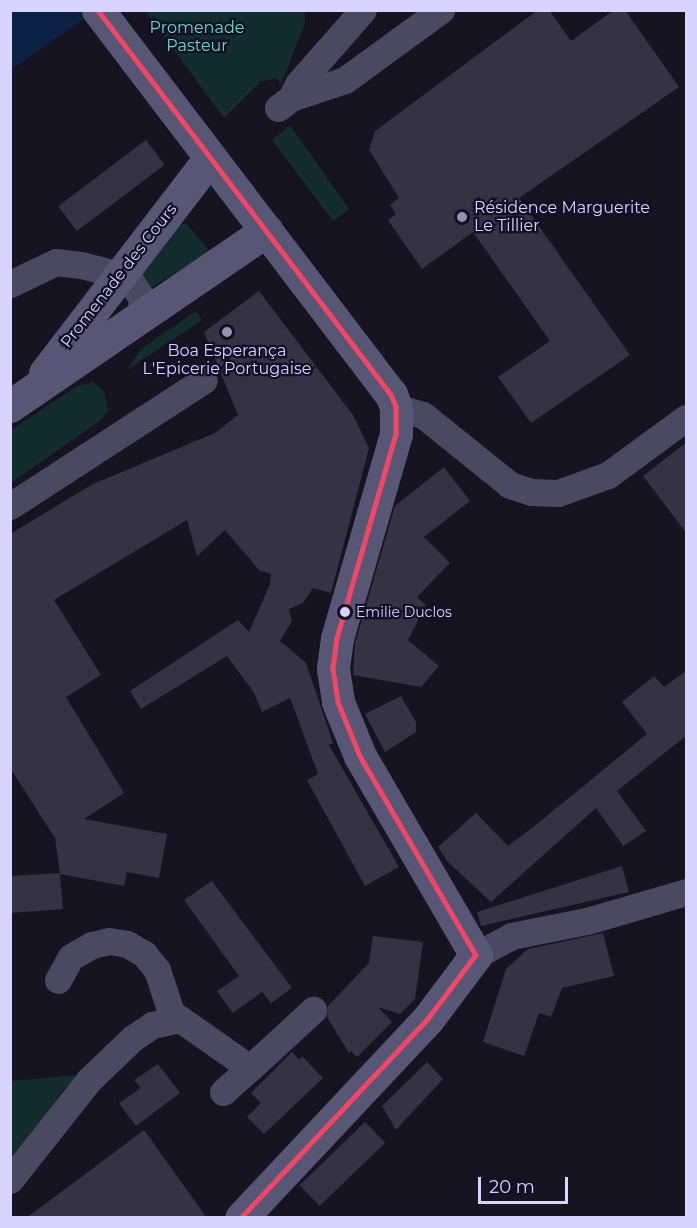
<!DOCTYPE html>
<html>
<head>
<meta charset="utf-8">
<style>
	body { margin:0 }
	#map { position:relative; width:697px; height:1228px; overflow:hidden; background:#161421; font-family:Montserrat,sans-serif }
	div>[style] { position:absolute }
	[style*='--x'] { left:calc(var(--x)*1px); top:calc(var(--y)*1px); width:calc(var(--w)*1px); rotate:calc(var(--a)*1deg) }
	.green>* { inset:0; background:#132c2d }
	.water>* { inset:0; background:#0d2144 }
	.building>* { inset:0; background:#343243; transform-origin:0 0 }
	.street>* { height:27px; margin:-13.5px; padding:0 13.5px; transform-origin:13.5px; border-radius:13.5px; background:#4a4962 }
	.secondary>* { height:33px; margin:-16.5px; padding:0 16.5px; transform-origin:16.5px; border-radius:16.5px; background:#575674 }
	.bus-1>* { height:4.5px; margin:-2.25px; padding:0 2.25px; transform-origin:2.25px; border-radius:2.25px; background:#f34667 }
	.dots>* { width:16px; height:16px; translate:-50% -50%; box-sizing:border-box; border:3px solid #130f26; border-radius:50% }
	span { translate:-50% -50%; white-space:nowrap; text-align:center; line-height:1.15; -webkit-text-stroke:4.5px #130f26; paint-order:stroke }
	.bus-label { font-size:14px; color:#d9d4ff }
	.left { translate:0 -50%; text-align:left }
	.park-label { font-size:16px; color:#5fe0c0 }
	.poi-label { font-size:16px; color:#d9d4ff }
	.street-label { font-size:16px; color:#d9d4ff }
	.frame { position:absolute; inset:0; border:12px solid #d9d4ff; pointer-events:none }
	.scale { position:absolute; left:478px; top:1177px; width:90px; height:27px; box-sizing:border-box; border:3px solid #d9d4ff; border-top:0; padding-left:8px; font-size:18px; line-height:21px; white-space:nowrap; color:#d9d4ff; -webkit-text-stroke:4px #130f26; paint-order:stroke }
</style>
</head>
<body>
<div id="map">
	<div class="green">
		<div style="clip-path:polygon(145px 11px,305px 11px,305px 23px,281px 84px,276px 78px,260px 82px,224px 118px)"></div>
		<div style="clip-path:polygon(290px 125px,349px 209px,333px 221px,272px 140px)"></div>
		<div style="clip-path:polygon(186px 223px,210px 252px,149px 289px,135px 273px,173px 228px)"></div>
		<div style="clip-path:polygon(196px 311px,202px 320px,127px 370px,141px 349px)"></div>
		<div style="clip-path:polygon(93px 382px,104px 392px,108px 410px,101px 420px,11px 483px,11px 430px,77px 386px)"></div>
		<div style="clip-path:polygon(79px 1075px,63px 1090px,11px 1169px,11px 1081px)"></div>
	</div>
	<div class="water">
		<div style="clip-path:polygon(11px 11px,95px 11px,11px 70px)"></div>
	</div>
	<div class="building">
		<div style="clip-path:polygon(538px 10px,549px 10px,571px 41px,614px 10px,625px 10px,679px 87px,519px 198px,630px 355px,531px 423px,498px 377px,550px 341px,473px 232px,422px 269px,388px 220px,396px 214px,390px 205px,399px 198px,369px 150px,375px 131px)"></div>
		<div style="left:146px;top:140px;width:31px;height:110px;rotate:53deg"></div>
		<div style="clip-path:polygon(259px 291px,353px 415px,369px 448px,331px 593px,313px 588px,303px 603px,289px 609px,292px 621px,280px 641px,306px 663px,333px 743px,329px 745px,399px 867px,365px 886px,307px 780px,318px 774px,290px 698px,262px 712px,254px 693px,227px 656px,141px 709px,130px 691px,238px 620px,249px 632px,270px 584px,271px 574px,259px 570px,225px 530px,197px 556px,187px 520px,54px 600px,101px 675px,66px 697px,124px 793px,84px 819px,167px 834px,159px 878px,127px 872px,124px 886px,60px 874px,63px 909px,10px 913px,10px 876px,60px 873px,55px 838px,10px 768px,10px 534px,93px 484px,215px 433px,238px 415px,204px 332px)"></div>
		<div style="clip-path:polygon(687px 442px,687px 534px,643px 476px)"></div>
		<div style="clip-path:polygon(444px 467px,470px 501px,424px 537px,450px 563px,417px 597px,426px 605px,408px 640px,439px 666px,421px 687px,353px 675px,355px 643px,395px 506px)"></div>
		<div style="clip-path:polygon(687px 670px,687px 735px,617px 791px,646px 831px,623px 846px,596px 808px,491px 902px,448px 862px,438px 847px,476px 813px,508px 846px,532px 828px,647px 734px,622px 702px,654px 676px,664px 687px)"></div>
		<div style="clip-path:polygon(401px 696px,416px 722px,416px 732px,385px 752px,365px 714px)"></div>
		<div style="clip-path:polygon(622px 866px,629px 892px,481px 926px,477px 912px)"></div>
		<div style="clip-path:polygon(212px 881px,292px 988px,271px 1003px,262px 992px,233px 1013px,217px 991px,239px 976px,184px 900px)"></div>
		<div style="clip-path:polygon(603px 933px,614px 976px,562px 988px,551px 1017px,539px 1013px,524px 1056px,483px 1042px,506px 969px,528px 949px)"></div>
		<div style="clip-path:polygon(373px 936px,423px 942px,415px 999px,400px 1014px,378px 1007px,392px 1022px,357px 1057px,351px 1051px,349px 1053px,327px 1017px,328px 1006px,369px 963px)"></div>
		<div style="clip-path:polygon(292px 1052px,299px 1060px,302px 1056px,323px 1078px,264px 1134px,247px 1117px,261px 1103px,251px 1093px)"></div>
		<div style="clip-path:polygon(427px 1062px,443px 1079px,396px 1130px,382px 1106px)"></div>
		<div style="clip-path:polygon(158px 1064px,180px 1093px,136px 1126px,119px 1103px,141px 1088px,134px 1080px)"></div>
		<div style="left:365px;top:1122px;width:29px;height:91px;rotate:46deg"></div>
		<div style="clip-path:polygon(144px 1130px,207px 1218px,26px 1218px,68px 1187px)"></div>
	</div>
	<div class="street">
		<div style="--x:291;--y:98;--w:16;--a:-63"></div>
		<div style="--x:298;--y:84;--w:98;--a:-48.7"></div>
		<div style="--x:278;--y:108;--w:16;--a:-38"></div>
		<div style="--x:291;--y:98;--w:57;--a:-18.4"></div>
		<div style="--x:345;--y:80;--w:119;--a:-36.1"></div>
		<div style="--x:10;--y:284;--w:51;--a:-25.6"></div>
		<div style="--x:56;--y:262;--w:25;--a:7"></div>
		<div style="--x:81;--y:265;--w:40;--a:14.4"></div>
		<div style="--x:120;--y:275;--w:13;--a:32"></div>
		<div style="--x:131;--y:282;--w:18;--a:56"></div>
		<div style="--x:141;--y:297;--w:20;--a:87"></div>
		<div style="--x:396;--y:407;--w:28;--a:17"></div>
		<div style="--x:423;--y:415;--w:112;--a:38.8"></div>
		<div style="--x:510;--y:485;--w:22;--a:18"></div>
		<div style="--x:531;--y:492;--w:27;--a:2"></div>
		<div style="--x:558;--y:493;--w:53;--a:-19.8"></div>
		<div style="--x:608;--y:475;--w:97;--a:-36.2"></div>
		<div style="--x:10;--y:506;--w:231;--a:-33"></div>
		<div style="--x:476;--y:955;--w:40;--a:-28"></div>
		<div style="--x:511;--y:936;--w:77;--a:-11.2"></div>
		<div style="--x:587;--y:921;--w:103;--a:-16.3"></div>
		<div style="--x:58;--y:980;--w:26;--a:-61"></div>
		<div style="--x:71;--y:957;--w:24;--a:-30"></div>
		<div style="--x:92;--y:945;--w:17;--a:-13"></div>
		<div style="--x:109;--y:941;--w:18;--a:9"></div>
		<div style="--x:127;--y:944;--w:20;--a:30"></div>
		<div style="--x:144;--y:954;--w:21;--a:51"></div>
		<div style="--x:157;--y:970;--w:51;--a:71.6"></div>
		<div style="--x:223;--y:1092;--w:36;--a:-42"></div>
		<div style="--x:10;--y:1180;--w:127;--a:-51.7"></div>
		<div style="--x:89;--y:1080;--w:61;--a:-43.7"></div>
		<div style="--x:133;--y:1038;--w:23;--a:-34"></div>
		<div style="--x:152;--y:1025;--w:29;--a:-12"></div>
		<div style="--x:180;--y:1019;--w:85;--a:35"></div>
		<div style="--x:250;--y:1068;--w:86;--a:-42.6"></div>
	</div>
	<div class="secondary">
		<div style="--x:98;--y:10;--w:483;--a:52.7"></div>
		<div style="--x:391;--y:394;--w:14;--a:69"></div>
		<div style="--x:396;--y:407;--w:27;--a:90"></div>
		<div style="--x:396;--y:434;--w:213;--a:106.1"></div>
		<div style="--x:337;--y:639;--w:30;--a:98"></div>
		<div style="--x:333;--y:669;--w:33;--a:81"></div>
		<div style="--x:338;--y:702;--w:58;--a:67.8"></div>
		<div style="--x:360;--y:756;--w:230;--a:59.8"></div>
		<div style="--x:476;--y:955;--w:80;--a:126.9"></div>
		<div style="--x:428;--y:1019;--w:273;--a:133.2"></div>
		<div style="--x:45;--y:373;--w:271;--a:-52.5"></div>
		<div style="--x:10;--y:406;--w:311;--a:-34.4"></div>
	</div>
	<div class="bus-1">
		<div style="--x:98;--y:10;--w:483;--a:52.7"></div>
		<div style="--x:391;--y:394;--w:14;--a:69"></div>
		<div style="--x:396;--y:407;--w:27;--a:90"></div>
		<div style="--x:396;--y:434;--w:213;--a:106.1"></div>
		<div style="--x:337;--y:639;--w:30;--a:98"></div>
		<div style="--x:333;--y:669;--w:33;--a:81"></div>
		<div style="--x:338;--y:702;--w:58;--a:67.8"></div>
		<div style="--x:360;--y:756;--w:230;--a:59.8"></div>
		<div style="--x:476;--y:955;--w:80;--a:126.9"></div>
		<div style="--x:428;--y:1019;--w:273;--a:133.2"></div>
	</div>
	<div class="dots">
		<div style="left:462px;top:217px;background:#9591b1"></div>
		<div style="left:227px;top:332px;background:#9591b1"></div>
		<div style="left:345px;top:612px;background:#d9d4ff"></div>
	</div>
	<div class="bus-label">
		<span class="left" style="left:356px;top:612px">Emilie Duclos</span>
	</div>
	<div class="park-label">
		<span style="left:197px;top:37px">Promenade<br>Pasteur</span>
	</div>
	<div class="poi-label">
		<span class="left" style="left:474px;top:217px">Résidence Marguerite<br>Le Tillier</span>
		<span style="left:227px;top:360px">Boa Esperança<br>L'Epicerie Portugaise</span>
	</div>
	<div class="street-label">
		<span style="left:119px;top:276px;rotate:-52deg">Promenade des Cours</span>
	</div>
	<div class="frame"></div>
	<div class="scale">20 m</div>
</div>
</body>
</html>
